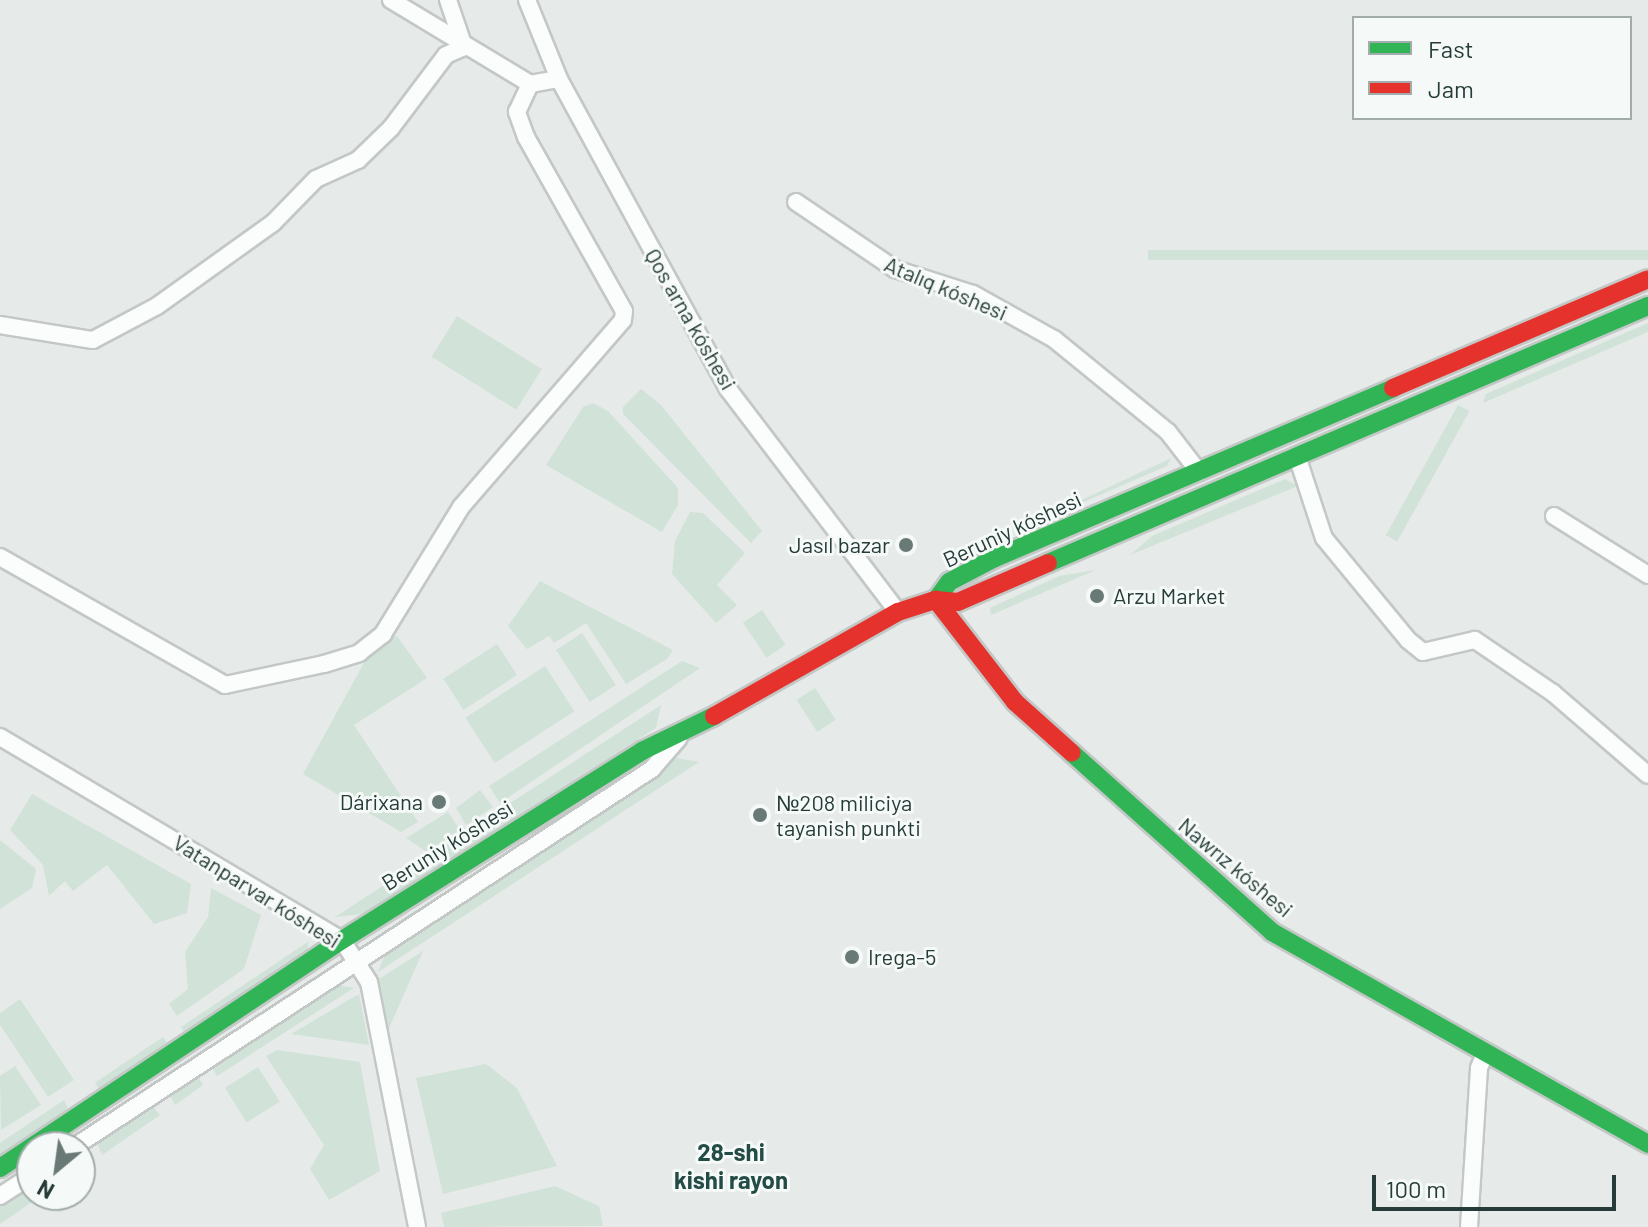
<!DOCTYPE html>
<html>
<head>
<meta charset="utf-8">
<style>
	body { margin:0 }
	#map { position:relative; width:1648px; height:1227px; overflow:hidden; background:#e6ebe9; font-family:Barlow,sans-serif }
	div>[style] { position:absolute }
	[style*='--x'] { left:calc(var(--x)*1px); top:calc(var(--y)*1px); width:calc(var(--w)*1px); rotate:calc(var(--a)*1deg) }
	.green>* { inset:0; background:#d1e2d8; transform-origin:0 0 }
	.roads { filter:drop-shadow(2px 0 #c3c8c6) drop-shadow(-2px 0 #c3c8c6) drop-shadow(0 2px #c3c8c6) drop-shadow(0 -2px #c3c8c6) }
	.street>* { height:16px; margin:-8px; padding:0 8px; transform-origin:8px; border-radius:8px; background:#fbfcfc }
	.fast>* { height:18px; margin:-9px; padding:0 9px; transform-origin:9px; border-radius:9px; background:#30b455 }
	.jam>* { height:18px; margin:-9px; padding:0 9px; transform-origin:9px; border-radius:9px; background:#e5322d }
	.dots>* { width:22px; height:22px; translate:-50% -50%; box-sizing:border-box; border:4px solid #f5f9f7; border-radius:50% }
	span { translate:-50% -50%; white-space:nowrap; text-align:center; line-height:1.15; -webkit-text-stroke:6px #f5f9f7; paint-order:stroke }
	.street-label { font-size:22px; color:#263c38 }
	.poi-label { font-size:22px; color:#263c38 }
	.right { translate:-100% -50%; text-align:right }
	.left { translate:0 -50%; text-align:left }
	.neighbourhood-label { font-size:24px; color:#244c46; font-weight:700 }
	.legend { position:absolute; left:1352px; top:16px; width:280px; height:104px; box-sizing:border-box; background:#f5f9f7; border:2px solid #a2adab; margin:0; padding:10px 14px; list-style:none; font-size:24px; color:#263c38 }
	.legend li { display:flex; align-items:center; gap:16px; height:40px }
	.legend b { width:40px; border:2px solid #a2adab }
	.north { position:absolute; left:16px; top:1131px; width:80px; height:80px; box-sizing:border-box; background:#f5f9f7; border:2px solid #a2adab; border-radius:50%; rotate:209deg; font-size:22px; font-weight:700; line-height:32px; text-align:center; color:#263c38 }
	.north::after { content:''; display:block; margin:auto; width:28px; height:36px; background:#697976; clip-path:polygon(50% 0,100% 100%,50% 72%,0 100%) }
	.scale { position:absolute; left:1372px; top:1175px; width:244px; height:36px; box-sizing:border-box; border:4px solid #263c38; border-top:0; padding-left:10px; font-size:24px; line-height:28px; white-space:nowrap; color:#263c38; -webkit-text-stroke:6px #f5f9f7; paint-order:stroke }
</style>
</head>
<body>
<div id="map">
	<div class="green">
		<div style="left:1648px;top:250px;width:10px;height:500px;rotate:90deg"></div>
		<div style="left:457px;top:316px;width:100px;height:48px;rotate:32deg"></div>
		<div style="clip-path:polygon(1648px 323px,1648px 332px,1483px 403px,1486px 394px)"></div>
		<div style="clip-path:polygon(641px 389px,661px 405px,762px 531px,751px 543px,623px 414px,623px 407px)"></div>
		<div style="clip-path:polygon(593px 403px,608px 411px,678px 488px,678px 505px,662px 532px,546px 465px,583px 407px)"></div>
		<div style="left:1458px;top:405px;width:13px;height:149px;rotate:29deg"></div>
		<div style="clip-path:polygon(1171px 458px,1167px 466px,998px 539px)"></div>
		<div style="clip-path:polygon(1285px 479px,1298px 486px,1130px 555px,1152px 536px)"></div>
		<div style="clip-path:polygon(690px 512px,703px 513px,745px 553px,717px 585px,737px 605px,716px 623px,672px 574px,675px 541px)"></div>
		<div style="clip-path:polygon(1096px 570px,991px 615px,990px 608px,1059px 576px)"></div>
		<div style="clip-path:polygon(540px 581px,673px 650px,667px 659px,626px 684px,586px 623px,554px 643px,549px 636px,527px 649px,508px 626px)"></div>
		<div style="left:762px;top:610px;width:42px;height:23px;rotate:56deg"></div>
		<div style="left:582px;top:633px;width:62px;height:31px;rotate:57deg"></div>
		<div style="clip-path:polygon(397px 636px,427px 678px,354px 725px,418px 822px,401px 832px,303px 774px,377px 639px)"></div>
		<div style="left:497px;top:644px;width:37px;height:64px;rotate:57deg"></div>
		<div style="clip-path:polygon(682px 661px,700px 668px,500px 803px,489px 786px)"></div>
		<div style="left:545px;top:666px;width:54px;height:95px;rotate:57deg"></div>
		<div style="left:815px;top:688px;width:38px;height:22px;rotate:57deg"></div>
		<div style="clip-path:polygon(661px 705px,656px 728px,362px 914px,335px 917px)"></div>
		<div style="clip-path:polygon(677px 758px,699px 762px,378px 972px,389px 944px)"></div>
		<div style="clip-path:polygon(480px 790px,493px 807px,466px 825px,456px 808px)"></div>
		<div style="clip-path:polygon(32px 794px,191px 884px,187px 913px,154px 924px,107px 865px,73px 891px,65px 881px,49px 896px,43px 865px,10px 830px)"></div>
		<div style="clip-path:polygon(448px 812px,460px 830px,427px 852px,406px 838px)"></div>
		<div style="clip-path:polygon(0 840px,36px 869px,32px 888px,0 909px)"></div>
		<div style="clip-path:polygon(211px 888px,261px 915px,244px 969px,177px 1016px,169px 1004px,188px 989px,185px 952px,208px 917px)"></div>
		<div style="clip-path:polygon(309px 941px,307px 951px,186px 1035px,181px 1027px)"></div>
		<div style="clip-path:polygon(423px 951px,387px 1033px,377px 980px)"></div>
		<div style="clip-path:polygon(332px 984px,354px 988px,217px 1076px,211px 1065px)"></div>
		<div style="clip-path:polygon(359px 994px,369px 1045px,291px 1034px)"></div>
		<div style="clip-path:polygon(20px 999px,74px 1080px,48px 1097px,0 1025px,0 1013px)"></div>
		<div style="left:163px;top:1037px;width:11px;height:82px;rotate:56deg"></div>
		<div style="clip-path:polygon(277px 1050px,360px 1062px,380px 1171px,329px 1200px,310px 1169px,324px 1145px,266px 1056px)"></div>
		<div style="clip-path:polygon(486px 1064px,517px 1088px,557px 1166px,443px 1194px,416px 1078px)"></div>
		<div style="clip-path:polygon(15px 1066px,41px 1105px,1px 1130px,0 1076px)"></div>
		<div style="left:258px;top:1067px;width:41px;height:39px;rotate:58deg"></div>
		<div style="clip-path:polygon(197px 1074px,203px 1085px,175px 1105px,168px 1093px)"></div>
		<div style="clip-path:polygon(64px 1100px,69px 1111px,0 1156px,0 1143px)"></div>
		<div style="clip-path:polygon(150px 1103px,160px 1115px,102px 1155px,95px 1139px)"></div>
		<div style="clip-path:polygon(32px 1182px,32px 1195px,42px 1195px,0 1224px,0 1205px)"></div>
		<div style="clip-path:polygon(555px 1186px,599px 1206px,603px 1226px,444px 1227px,441px 1213px)"></div>
	</div>
	<div class="roads">
		<div class="street">
			<div style="--x:391;--y:0;--w:162;--a:31.1"></div>
			<div style="--x:530;--y:84;--w:29;--a:-10"></div>
			<div style="--x:448;--y:0;--w:50;--a:71.2"></div>
			<div style="--x:527;--y:0;--w:85;--a:67.9"></div>
			<div style="--x:559;--y:79;--w:353;--a:61.4"></div>
			<div style="--x:728;--y:389;--w:280;--a:52.7"></div>
			<div style="--x:796;--y:202;--w:120;--a:34.1"></div>
			<div style="--x:895;--y:269;--w:82;--a:17.8"></div>
			<div style="--x:973;--y:294;--w:93;--a:29.1"></div>
			<div style="--x:1054;--y:339;--w:147;--a:39.2"></div>
			<div style="--x:1168;--y:432;--w:51;--a:52.2"></div>
			<div style="--x:0;--y:325;--w:94;--a:9.2"></div>
			<div style="--x:93;--y:340;--w:72;--a:-28"></div>
			<div style="--x:157;--y:306;--w:143;--a:-35.6"></div>
			<div style="--x:273;--y:223;--w:62;--a:-45.7"></div>
			<div style="--x:316;--y:179;--w:46;--a:-24.3"></div>
			<div style="--x:358;--y:160;--w:46;--a:-44.1"></div>
			<div style="--x:391;--y:128;--w:91;--a:-53"></div>
			<div style="--x:446;--y:55;--w:20;--a:-24"></div>
			<div style="--x:1297;--y:456;--w:86;--a:71.8"></div>
			<div style="--x:1324;--y:538;--w:132;--a:50.5"></div>
			<div style="--x:1408;--y:640;--w:19;--a:39"></div>
			<div style="--x:1423;--y:652;--w:53;--a:-13"></div>
			<div style="--x:1475;--y:640;--w:94;--a:34.2"></div>
			<div style="--x:1553;--y:693;--w:125;--a:40.8"></div>
			<div style="--x:1554;--y:516;--w:111;--a:32.1"></div>
			<div style="--x:0;--y:557;--w:259;--a:29.6"></div>
			<div style="--x:225;--y:685;--w:101;--a:-12"></div>
			<div style="--x:324;--y:664;--w:37;--a:-17"></div>
			<div style="--x:359;--y:653;--w:31;--a:-38"></div>
			<div style="--x:383;--y:634;--w:149;--a:-58.4"></div>
			<div style="--x:461;--y:507;--w:247;--a:-49.1"></div>
			<div style="--x:623;--y:320;--w:9;--a:-84"></div>
			<div style="--x:624;--y:311;--w:200;--a:-119.4"></div>
			<div style="--x:526;--y:137;--w:27;--a:-110"></div>
			<div style="--x:517;--y:112;--w:31;--a:-65"></div>
			<div style="--x:0;--y:737;--w:398;--a:30.7"></div>
			<div style="--x:342;--y:940;--w:50;--a:57.3"></div>
			<div style="--x:369;--y:982;--w:250;--a:78.9"></div>
			<div style="--x:74;--y:1147;--w:691;--a:-33.18"></div>
			<div style="--x:652;--y:769;--w:40;--a:-49"></div>
			<div style="--x:0;--y:1196;--w:38;--a:-33"></div>
			<div style="--x:1469;--y:1227;--w:159;--a:-86.4"></div>
			<div style="--x:1479;--y:1068;--w:16;--a:-68"></div>
		</div>
		<div class="fast">
			<div style="--x:1048;--y:563;--w:653;--a:-23.19"></div>
			<div style="--x:936;--y:600;--w:22;--a:-54"></div>
			<div style="--x:949;--y:582;--w:50;--a:-27.6"></div>
			<div style="--x:993;--y:559;--w:435;--a:-23.1"></div>
			<div style="--x:1072;--y:753;--w:268;--a:41.8"></div>
			<div style="--x:1272;--y:932;--w:432;--a:29.4"></div>
			<div style="--x:0;--y:1168;--w:411;--a:-33.7"></div>
			<div style="--x:342;--y:940;--w:355;--a:-32.2"></div>
			<div style="--x:642;--y:751;--w:80;--a:-25.9"></div>
		</div>
		<div class="jam">
			<div style="--x:1393;--y:388;--w:277;--a:-23.1"></div>
			<div style="--x:936;--y:600;--w:129;--a:52.2"></div>
			<div style="--x:1015;--y:702;--w:76;--a:41.8"></div>
			<div style="--x:714;--y:716;--w:211;--a:-29.5"></div>
			<div style="--x:898;--y:612;--w:40;--a:-18"></div>
			<div style="--x:936;--y:600;--w:22;--a:5"></div>
			<div style="--x:958;--y:602;--w:98;--a:-23.4"></div>
		</div>
	</div>
	<div class="dots">
		<div style="left:906px;top:545px;background:#697976"></div>
		<div style="left:1097px;top:596px;background:#697976"></div>
		<div style="left:439px;top:802px;background:#697976"></div>
		<div style="left:760px;top:815px;background:#697976"></div>
		<div style="left:852px;top:957px;background:#697976"></div>
	</div>
	<div class="street-label">
		<span style="left:946px;top:288px;rotate:23deg">Atalıq kóshesi</span>
		<span style="left:691px;top:319px;rotate:60deg">Qos arna kóshesi</span>
		<span style="left:1012px;top:529px;rotate:-25deg">Beruniy kóshesi</span>
		<span style="left:447px;top:845px;rotate:-32deg">Beruniy kóshesi</span>
		<span style="left:1236px;top:867px;rotate:40deg">Nawrız kóshesi</span>
		<span style="left:257px;top:891px;rotate:32deg">Vatanparvar kóshesi</span>
	</div>
	<div class="poi-label">
		<span class="right" style="left:890px;top:545px">Jasıl bazar</span>
		<span class="left" style="left:1113px;top:596px">Arzu Market</span>
		<span class="right" style="left:423px;top:802px">Dárixana</span>
		<span class="left" style="left:776px;top:815px">№208 miliciya<br>tayanish punkti</span>
		<span class="left" style="left:868px;top:957px">Irega-5</span>
	</div>
	<div class="neighbourhood-label">
		<span style="left:731px;top:1166px">28-shi<br>kishi rayon</span>
	</div>
	<ul class="legend">
	<li><b style="height:10px;background:#30b455"></b>Fast</li>
	<li><b style="height:10px;background:#e5322d"></b>Jam</li>
	</ul>
	<div class="north">N</div>
	<div class="scale">100 m</div>
</div>
</body>
</html>
